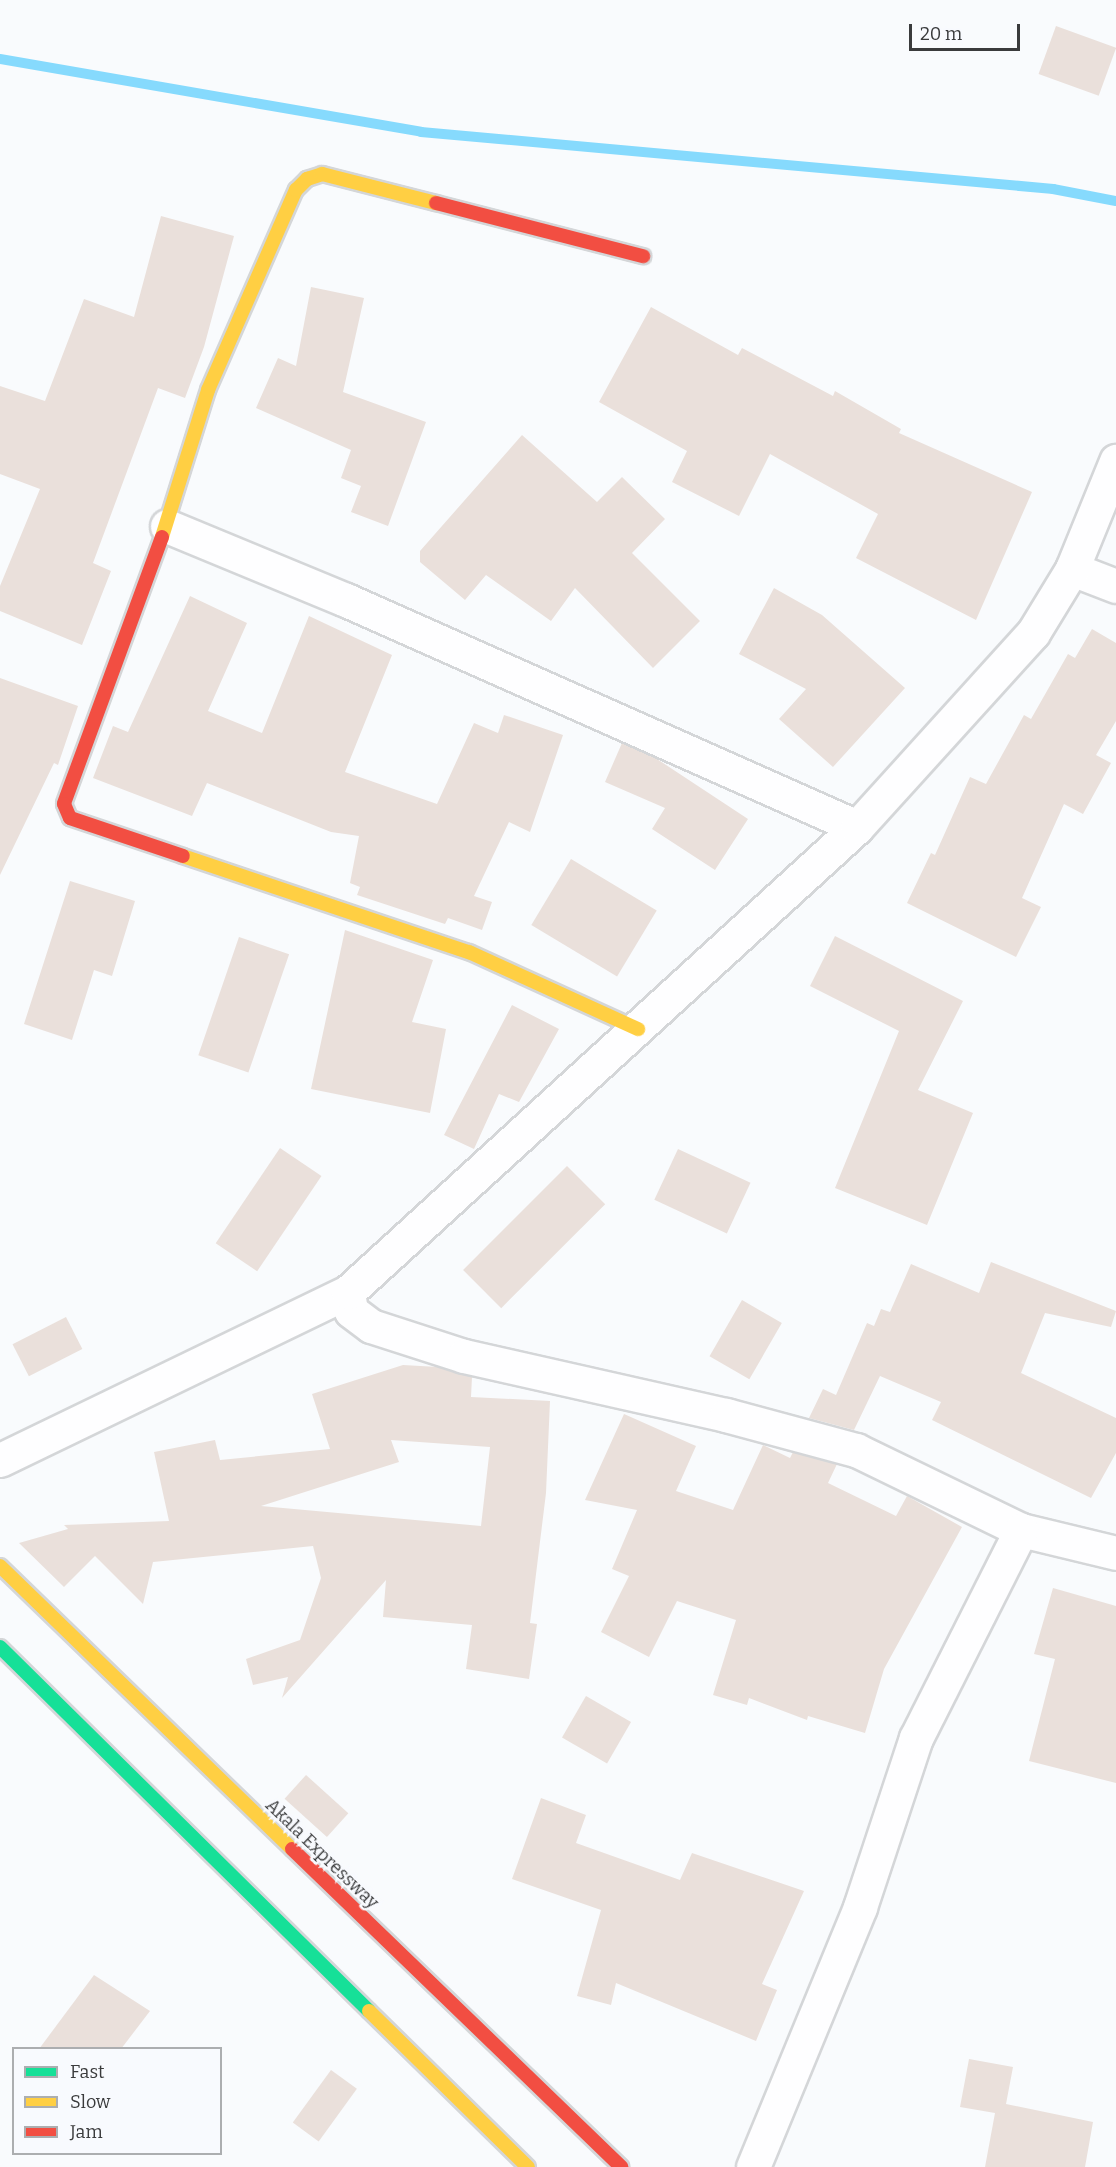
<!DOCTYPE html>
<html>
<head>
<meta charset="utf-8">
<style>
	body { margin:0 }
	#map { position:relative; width:1116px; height:2167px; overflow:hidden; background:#f9fbfd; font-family:Bitter,serif }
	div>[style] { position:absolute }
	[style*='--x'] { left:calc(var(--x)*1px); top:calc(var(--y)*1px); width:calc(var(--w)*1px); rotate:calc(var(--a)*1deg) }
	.stream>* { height:10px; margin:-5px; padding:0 5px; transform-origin:5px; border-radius:5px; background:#86dafd }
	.building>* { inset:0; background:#eae0db; transform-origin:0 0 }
	.roads { filter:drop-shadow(2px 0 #d4d6d8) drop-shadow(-2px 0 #d4d6d8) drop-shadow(0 2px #d4d6d8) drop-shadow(0 -2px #d4d6d8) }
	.street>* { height:33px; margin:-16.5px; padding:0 16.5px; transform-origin:16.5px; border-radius:16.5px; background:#fefeff }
	.fast>* { height:14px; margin:-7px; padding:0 7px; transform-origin:7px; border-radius:7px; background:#16e098 }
	.slow>* { height:14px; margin:-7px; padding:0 7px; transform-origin:7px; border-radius:7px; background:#ffcf43 }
	.jam>* { height:14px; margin:-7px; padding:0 7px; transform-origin:7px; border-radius:7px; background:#f24e42 }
	span { translate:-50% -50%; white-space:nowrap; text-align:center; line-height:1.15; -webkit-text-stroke:5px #f8fafe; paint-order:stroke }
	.street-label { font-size:18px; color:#3a3b3c }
	.legend { position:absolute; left:12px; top:2047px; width:210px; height:108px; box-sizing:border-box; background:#f8fafe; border:2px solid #acaeb0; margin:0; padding:8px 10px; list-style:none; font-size:18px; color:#3a3b3c }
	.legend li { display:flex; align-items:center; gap:12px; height:30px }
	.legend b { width:30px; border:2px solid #acaeb0 }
	.scale { position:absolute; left:909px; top:24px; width:111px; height:27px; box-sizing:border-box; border:3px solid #3a3b3c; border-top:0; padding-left:8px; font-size:18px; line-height:21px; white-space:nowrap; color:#3a3b3c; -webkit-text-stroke:4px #f8fafe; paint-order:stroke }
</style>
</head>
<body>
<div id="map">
	<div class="stream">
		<div style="--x:0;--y:59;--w:427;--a:9.8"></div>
		<div style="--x:421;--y:132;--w:635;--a:5.15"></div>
		<div style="--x:1053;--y:189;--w:64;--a:10.8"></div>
	</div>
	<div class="building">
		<div style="left:1056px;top:26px;width:64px;height:51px;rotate:20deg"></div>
		<div style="clip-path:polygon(161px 216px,234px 236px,204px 347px,185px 398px,158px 388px,93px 563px,111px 571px,82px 645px,0 611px,0 586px,40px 489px,0 474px,0 386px,45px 401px,84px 299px,134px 317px)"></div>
		<div style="clip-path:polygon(311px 287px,364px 298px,343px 392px,426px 422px,388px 526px,351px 512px,361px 486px,341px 478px,351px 450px,256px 408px,278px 358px,296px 366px)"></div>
		<div style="clip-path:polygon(651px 307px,738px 355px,742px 348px,833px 396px,835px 391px,901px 429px,899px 433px,1032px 492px,976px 620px,856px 558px,878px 514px,770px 454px,739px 516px,672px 482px,687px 451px,599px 402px)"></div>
		<div style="clip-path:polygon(522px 435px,597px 502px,622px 477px,665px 519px,632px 553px,700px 621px,653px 668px,575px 588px,551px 621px,486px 575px,465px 600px,420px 562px,420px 551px)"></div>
		<div style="clip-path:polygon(774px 588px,822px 615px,905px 688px,833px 767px,779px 719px,806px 689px,739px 654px)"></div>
		<div style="clip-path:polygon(190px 596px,247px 623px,208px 711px,262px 733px,309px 616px,392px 655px,345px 772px,437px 804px,474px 723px,498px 733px,504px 715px,563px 735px,530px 832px,509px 822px,474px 896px,492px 902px,482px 930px,448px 918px,445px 924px,357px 895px,360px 887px,350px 883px,359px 836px,331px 832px,207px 783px,192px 816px,93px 778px,113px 726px,128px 732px)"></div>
		<div style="clip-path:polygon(1092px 629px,1116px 643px,1116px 721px,1096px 755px,1111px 763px,1083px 814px,1064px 804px,1022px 898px,1041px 907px,1016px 957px,907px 903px,931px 853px,935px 855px,970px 777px,986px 784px,1024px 715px,1031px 719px,1068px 654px,1075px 658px)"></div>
		<div style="clip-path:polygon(0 678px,78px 706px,58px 765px,54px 763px,0 875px)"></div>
		<div style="clip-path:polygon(622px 743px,657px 759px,748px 819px,715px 870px,652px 829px,665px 808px,605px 782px)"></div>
		<div style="left:571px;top:859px;width:100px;height:77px;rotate:31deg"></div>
		<div style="clip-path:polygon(70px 881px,135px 901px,112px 976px,94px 970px,72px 1040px,24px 1024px)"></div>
		<div style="clip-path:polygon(345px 930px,433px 960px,412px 1022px,446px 1029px,430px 1113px,311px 1089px)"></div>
		<div style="clip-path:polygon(835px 936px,963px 1001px,918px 1090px,973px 1113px,927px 1225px,835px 1188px,899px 1031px,810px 986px)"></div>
		<div style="left:239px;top:937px;width:53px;height:125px;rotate:19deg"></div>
		<div style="clip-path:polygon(512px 1005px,559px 1029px,519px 1102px,499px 1094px,474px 1149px,444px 1135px)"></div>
		<div style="left:280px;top:1148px;width:50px;height:115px;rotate:34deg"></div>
		<div style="left:678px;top:1149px;width:80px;height:56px;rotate:25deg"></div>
		<div style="left:567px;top:1166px;width:54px;height:147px;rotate:45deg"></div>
		<div style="clip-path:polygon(991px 1262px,1116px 1311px,1111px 1327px,1045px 1313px,1021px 1373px,1116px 1418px,1116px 1453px,1091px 1498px,932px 1420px,941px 1402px,880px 1376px,854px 1430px,809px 1418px,823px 1389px,836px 1395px,867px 1323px,874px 1326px,881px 1309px,890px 1312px,911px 1264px,979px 1293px)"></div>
		<div style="left:742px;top:1300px;width:46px;height:65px;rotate:30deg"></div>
		<div style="left:66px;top:1317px;width:36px;height:60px;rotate:63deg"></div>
		<div style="clip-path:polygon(evenodd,403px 1365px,438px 1367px,472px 1377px,471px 1397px,550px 1401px,546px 1493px,530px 1623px,537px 1624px,529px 1679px,466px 1669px,472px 1625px,383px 1617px,386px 1580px,282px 1698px,288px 1677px,253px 1685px,246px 1659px,300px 1640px,321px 1578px,313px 1546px,153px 1562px,143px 1604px,95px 1556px,64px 1587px,19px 1543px,68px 1529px,64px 1525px,169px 1521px,154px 1452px,215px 1440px,220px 1460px,330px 1449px,312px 1394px,403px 1365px,391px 1440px,490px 1447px,481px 1526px,261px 1506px,399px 1462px,391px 1440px)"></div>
		<div style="clip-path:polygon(624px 1414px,696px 1446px,676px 1491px,733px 1510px,763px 1445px,790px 1458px,793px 1452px,837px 1464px,828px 1483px,896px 1516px,907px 1496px,962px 1527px,884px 1669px,865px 1733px,808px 1716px,807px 1720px,749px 1698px,747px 1705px,713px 1695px,736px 1620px,677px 1601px,649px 1657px,601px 1632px,629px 1576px,612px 1569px,637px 1510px,585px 1500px)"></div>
		<div style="clip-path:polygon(1053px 1588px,1116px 1606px,1116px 1783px,1029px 1761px,1055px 1659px,1034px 1654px)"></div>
		<div style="left:586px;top:1696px;width:52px;height:48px;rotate:30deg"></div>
		<div style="left:306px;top:1775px;width:57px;height:32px;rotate:42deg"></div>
		<div style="clip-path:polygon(541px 1798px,586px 1815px,576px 1843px,680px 1880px,692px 1853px,804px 1891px,762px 1984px,777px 1990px,756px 2041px,616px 1983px,611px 2005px,577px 1996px,601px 1910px,512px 1879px)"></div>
		<div style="clip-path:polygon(94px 1975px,150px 2011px,121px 2049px,39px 2049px)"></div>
		<div style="clip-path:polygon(969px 2059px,1013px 2067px,1006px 2104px,1093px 2122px,1085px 2167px,985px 2167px,995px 2113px,960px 2107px)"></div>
		<div style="left:331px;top:2070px;width:32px;height:65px;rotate:36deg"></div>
	</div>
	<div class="roads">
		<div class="street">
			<div style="--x:167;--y:526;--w:194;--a:22.5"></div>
			<div style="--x:346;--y:600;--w:559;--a:23.95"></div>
			<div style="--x:1072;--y:569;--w:47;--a:21.1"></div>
			<div style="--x:348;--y:1292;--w:19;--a:81"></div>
			<div style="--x:351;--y:1311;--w:25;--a:37"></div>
			<div style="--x:371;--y:1326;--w:98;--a:17.9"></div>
			<div style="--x:464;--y:1356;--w:269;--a:12.7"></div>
			<div style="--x:726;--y:1415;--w:135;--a:15.1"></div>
			<div style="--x:856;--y:1450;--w:183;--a:25.9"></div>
			<div style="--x:1021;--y:1530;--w:98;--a:13.6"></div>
			<div style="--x:0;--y:1460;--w:386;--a:-25.8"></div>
			<div style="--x:348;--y:1292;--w:689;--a:-42.41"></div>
			<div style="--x:857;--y:827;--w:262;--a:-47.8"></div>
			<div style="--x:1033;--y:633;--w:75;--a:-58.6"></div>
			<div style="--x:1072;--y:569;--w:117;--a:-67.8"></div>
			<div style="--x:753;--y:2167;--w:281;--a:-67.6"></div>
			<div style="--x:860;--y:1907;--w:178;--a:-71.7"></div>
			<div style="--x:916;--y:1738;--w:233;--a:-63.2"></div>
		</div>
		<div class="fast">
			<div style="--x:0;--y:1647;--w:518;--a:44.61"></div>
		</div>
		<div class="slow">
			<div style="--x:162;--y:537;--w:154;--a:-72.6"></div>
			<div style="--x:208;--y:390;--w:219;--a:-66.3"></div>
			<div style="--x:296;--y:190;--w:16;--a:-45"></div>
			<div style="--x:307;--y:179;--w:16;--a:-18"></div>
			<div style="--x:322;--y:174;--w:118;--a:14.3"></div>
			<div style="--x:183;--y:856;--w:302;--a:18.6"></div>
			<div style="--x:469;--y:952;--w:186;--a:24.5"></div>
			<div style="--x:0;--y:1566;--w:407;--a:44.1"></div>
			<div style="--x:369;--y:2011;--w:223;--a:44.5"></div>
		</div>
		<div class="jam">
			<div style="--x:436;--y:203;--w:214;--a:14.4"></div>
			<div style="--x:162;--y:537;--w:284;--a:110.2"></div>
			<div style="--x:64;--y:804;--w:15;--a:67"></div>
			<div style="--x:70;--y:818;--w:119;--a:18.6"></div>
			<div style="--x:292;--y:1849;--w:458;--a:44"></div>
		</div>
	</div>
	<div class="street-label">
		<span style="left:322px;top:1854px;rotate:44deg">Akala Expressway</span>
	</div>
	<ul class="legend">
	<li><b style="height:8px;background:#16e098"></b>Fast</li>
	<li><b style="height:8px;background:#ffcf43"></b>Slow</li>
	<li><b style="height:8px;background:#f24e42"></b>Jam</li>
	</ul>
	<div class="scale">20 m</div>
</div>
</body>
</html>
